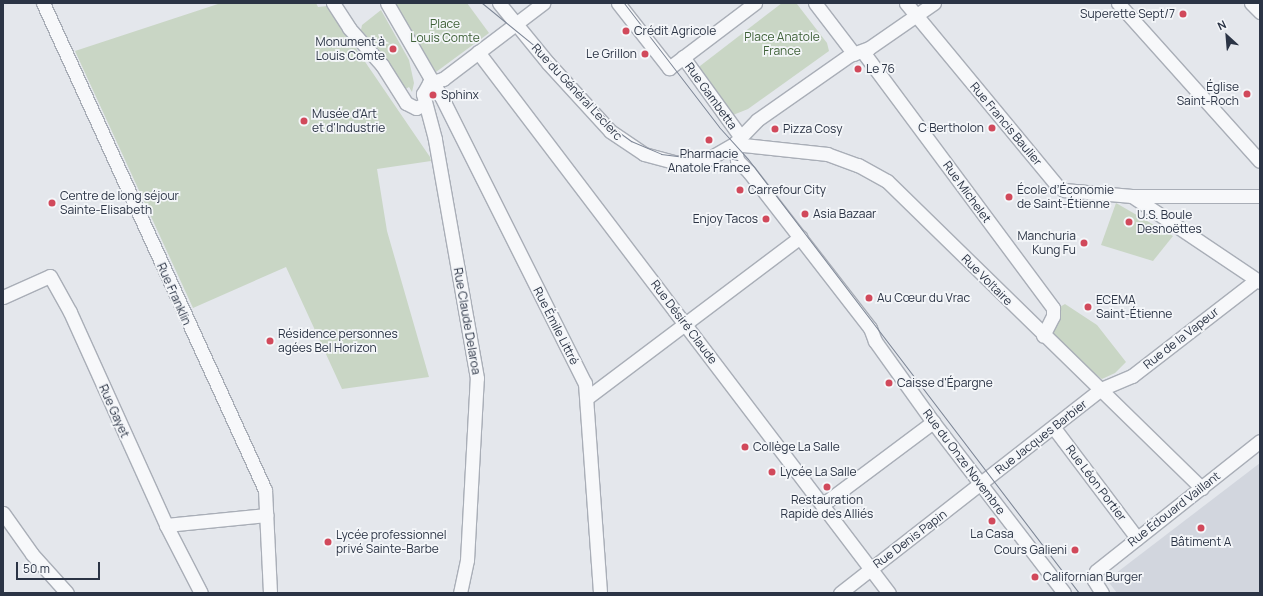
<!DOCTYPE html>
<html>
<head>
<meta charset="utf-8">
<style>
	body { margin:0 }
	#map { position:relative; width:1263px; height:596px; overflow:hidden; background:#e4e7ec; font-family:Manrope,sans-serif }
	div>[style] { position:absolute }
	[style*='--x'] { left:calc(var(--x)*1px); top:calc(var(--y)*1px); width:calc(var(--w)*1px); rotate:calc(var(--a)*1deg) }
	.built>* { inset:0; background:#d2d6de }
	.green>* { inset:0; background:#c9d6c5 }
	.roads { filter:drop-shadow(1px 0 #a9aeb7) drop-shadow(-1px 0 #a9aeb7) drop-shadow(0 1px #a9aeb7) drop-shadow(0 -1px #a9aeb7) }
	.street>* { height:13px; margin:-6.5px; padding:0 6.5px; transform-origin:6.5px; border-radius:6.5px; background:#f7f8fa }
	.tram>* { height:1px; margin:-0.5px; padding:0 0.5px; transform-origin:0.5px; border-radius:0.5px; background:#7d8696 }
	.dots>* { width:11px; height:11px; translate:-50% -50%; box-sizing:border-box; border:2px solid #f4f6f9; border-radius:50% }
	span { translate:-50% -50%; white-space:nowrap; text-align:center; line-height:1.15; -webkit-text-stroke:3.5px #f4f6f9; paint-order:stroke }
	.poi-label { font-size:12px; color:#2b3445 }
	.right { translate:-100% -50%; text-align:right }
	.left { translate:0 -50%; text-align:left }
	.park-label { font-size:12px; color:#3f6138 }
	.street-label { font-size:12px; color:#2b3445 }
	.frame { position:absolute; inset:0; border:4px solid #2b3445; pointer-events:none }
	.north { position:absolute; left:1207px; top:16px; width:40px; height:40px; -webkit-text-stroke:3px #f4f6f9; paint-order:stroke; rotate:334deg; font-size:11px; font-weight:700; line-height:16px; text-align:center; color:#2b3445 }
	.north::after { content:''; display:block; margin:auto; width:14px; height:18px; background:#2b3445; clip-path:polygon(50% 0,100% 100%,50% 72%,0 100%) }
	.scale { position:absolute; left:16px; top:562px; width:84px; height:18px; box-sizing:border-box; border:2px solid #2b3445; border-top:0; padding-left:5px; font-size:12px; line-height:14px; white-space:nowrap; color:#2b3445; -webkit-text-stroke:3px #f4f6f9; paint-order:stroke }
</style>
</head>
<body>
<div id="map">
	<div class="built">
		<div style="clip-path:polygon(1260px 463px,1260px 593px,1117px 593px,1107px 580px)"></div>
	</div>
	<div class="green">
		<div style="clip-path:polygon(221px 3px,316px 3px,318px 7px,327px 6px,430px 157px,431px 161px,377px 169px,387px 231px,429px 377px,342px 389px,286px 267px,193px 308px,75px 51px)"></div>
		<div style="clip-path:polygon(397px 3px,467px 3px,489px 33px,436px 72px,397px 7px)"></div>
		<div style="clip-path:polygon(782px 3px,797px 4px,827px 43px,829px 51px,748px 109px,733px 115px,700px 71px,700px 66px)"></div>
		<div style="clip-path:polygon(381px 10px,409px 60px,414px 83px,412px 92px,409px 87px,404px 90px,384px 55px,361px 30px,362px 25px)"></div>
		<div style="clip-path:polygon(1116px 203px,1173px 236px,1153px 261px,1101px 245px)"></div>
		<div style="clip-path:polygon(1065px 304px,1097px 325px,1126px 362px,1115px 373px,1102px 379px,1077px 360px,1051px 333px,1058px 321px,1058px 308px)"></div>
	</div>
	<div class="roads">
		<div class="street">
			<div style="--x:43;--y:3;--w:535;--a:65.49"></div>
			<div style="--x:265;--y:490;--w:103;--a:87.2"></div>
			<div style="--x:333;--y:3;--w:30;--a:57"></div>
			<div style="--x:349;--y:28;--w:50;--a:48.3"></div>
			<div style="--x:382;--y:65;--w:45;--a:57.7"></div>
			<div style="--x:406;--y:103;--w:11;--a:27"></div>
			<div style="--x:416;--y:108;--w:10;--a:-24"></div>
			<div style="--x:387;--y:3;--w:108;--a:59.9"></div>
			<div style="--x:441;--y:96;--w:321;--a:63.4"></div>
			<div style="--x:585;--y:383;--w:211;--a:85.9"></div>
			<div style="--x:499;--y:3;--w:77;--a:50.8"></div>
			<div style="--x:548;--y:63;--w:92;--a:47.6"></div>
			<div style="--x:610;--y:131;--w:41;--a:34.1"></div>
			<div style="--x:644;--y:154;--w:31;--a:15"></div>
			<div style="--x:674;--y:162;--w:17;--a:3"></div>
			<div style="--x:691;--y:163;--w:12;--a:-5"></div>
			<div style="--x:703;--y:162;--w:36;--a:-30"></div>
			<div style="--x:734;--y:144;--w:33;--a:-46"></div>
			<div style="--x:757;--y:120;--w:113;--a:-35"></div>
			<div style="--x:850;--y:55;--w:20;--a:-20"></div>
			<div style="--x:869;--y:48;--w:79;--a:-34.7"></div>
			<div style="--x:618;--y:3;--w:83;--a:51.9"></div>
			<div style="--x:669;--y:68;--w:108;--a:-37.1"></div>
			<div style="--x:815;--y:3;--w:64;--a:52.6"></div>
			<div style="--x:906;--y:3;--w:239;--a:50.4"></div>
			<div style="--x:1058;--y:187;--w:7;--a:27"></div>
			<div style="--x:1064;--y:190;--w:68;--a:5"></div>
			<div style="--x:1132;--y:196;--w:128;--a:0"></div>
			<div style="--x:1118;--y:3;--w:212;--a:48.1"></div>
			<div style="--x:1251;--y:3;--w:13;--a:45"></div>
			<div style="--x:478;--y:52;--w:679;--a:52.78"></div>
			<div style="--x:863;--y:52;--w:319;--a:53.4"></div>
			<div style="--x:1053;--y:308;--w:8;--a:90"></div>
			<div style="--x:1053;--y:316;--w:22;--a:117"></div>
			<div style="--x:683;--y:57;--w:97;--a:54.2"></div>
			<div style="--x:734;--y:144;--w:94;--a:6.1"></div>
			<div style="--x:827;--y:154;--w:33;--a:20"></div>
			<div style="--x:858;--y:165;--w:33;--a:29"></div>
			<div style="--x:887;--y:181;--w:440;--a:44.3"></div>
			<div style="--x:734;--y:144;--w:16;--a:79"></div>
			<div style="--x:737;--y:160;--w:17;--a:45"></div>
			<div style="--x:749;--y:172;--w:197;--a:52.2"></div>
			<div style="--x:870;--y:328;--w:14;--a:69"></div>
			<div style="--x:875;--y:341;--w:100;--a:54.4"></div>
			<div style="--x:933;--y:422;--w:215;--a:52.5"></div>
			<div style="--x:1132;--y:196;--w:154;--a:33.9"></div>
			<div style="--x:3;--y:297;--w:51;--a:-24.1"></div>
			<div style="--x:50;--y:276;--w:41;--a:60.9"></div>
			<div style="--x:70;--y:312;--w:234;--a:65.7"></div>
			<div style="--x:166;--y:525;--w:76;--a:62.8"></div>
			<div style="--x:588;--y:397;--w:266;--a:-37"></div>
			<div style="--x:1054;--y:428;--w:138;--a:53"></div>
			<div style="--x:822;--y:505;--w:139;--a:-36.8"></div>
			<div style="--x:3;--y:513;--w:50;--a:54.7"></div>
			<div style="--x:32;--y:554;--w:52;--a:48.1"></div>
			<div style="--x:166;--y:525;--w:101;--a:-5.7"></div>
			<div style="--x:460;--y:593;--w:34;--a:-78"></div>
			<div style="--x:467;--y:560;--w:182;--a:-86.9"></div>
			<div style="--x:477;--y:378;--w:243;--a:-100"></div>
			<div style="--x:435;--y:139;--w:47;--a:-104.9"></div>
			<div style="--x:423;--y:94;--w:13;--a:-61"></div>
			<div style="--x:429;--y:83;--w:15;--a:-16"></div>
			<div style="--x:443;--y:79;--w:126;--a:-37.2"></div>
			<div style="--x:840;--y:593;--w:331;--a:-38"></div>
			<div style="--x:1101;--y:389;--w:34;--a:-23"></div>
			<div style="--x:1132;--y:376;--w:157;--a:-37.7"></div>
			<div style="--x:1102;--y:593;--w:15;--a:-122"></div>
			<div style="--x:1094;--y:580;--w:9;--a:-77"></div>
			<div style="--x:1096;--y:571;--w:209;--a:-38.4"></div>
		</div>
	</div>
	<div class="tram">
		<div style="--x:482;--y:3;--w:77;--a:39.2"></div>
		<div style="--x:542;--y:52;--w:112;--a:46.1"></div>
		<div style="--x:620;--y:133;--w:14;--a:36"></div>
		<div style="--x:631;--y:141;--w:33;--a:23"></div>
		<div style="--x:661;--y:154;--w:24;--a:7"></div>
		<div style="--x:685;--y:157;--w:31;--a:-4"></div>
		<div style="--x:716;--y:155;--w:22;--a:13"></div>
		<div style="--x:624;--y:3;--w:156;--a:52.5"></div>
		<div style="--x:719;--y:127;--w:43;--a:47.8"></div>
		<div style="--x:748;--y:159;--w:546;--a:52.67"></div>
	</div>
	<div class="dots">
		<div style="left:1183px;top:14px;background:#d1495b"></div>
		<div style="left:626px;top:31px;background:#d1495b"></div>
		<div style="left:393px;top:49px;background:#d1495b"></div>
		<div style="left:645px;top:54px;background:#d1495b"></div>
		<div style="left:858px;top:69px;background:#d1495b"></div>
		<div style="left:1247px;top:94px;background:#d1495b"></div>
		<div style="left:433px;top:95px;background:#d1495b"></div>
		<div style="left:304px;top:121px;background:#d1495b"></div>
		<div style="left:992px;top:128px;background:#d1495b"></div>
		<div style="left:775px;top:129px;background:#d1495b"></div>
		<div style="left:709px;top:140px;background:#d1495b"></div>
		<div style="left:740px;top:190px;background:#d1495b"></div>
		<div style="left:1009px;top:197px;background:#d1495b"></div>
		<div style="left:52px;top:203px;background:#d1495b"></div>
		<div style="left:805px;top:214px;background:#d1495b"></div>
		<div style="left:766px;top:219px;background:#d1495b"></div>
		<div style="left:1129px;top:222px;background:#d1495b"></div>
		<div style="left:1084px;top:243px;background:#d1495b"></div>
		<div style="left:869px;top:298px;background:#d1495b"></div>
		<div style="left:1088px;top:307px;background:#d1495b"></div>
		<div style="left:270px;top:341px;background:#d1495b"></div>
		<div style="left:889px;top:383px;background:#d1495b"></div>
		<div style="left:745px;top:447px;background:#d1495b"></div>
		<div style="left:772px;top:472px;background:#d1495b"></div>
		<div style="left:827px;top:487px;background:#d1495b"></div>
		<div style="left:992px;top:521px;background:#d1495b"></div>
		<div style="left:1201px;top:528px;background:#d1495b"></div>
		<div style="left:328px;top:542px;background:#d1495b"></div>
		<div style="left:1075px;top:550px;background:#d1495b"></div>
		<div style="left:1035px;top:577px;background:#d1495b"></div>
	</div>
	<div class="poi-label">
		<span class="right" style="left:1175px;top:14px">Superette Sept/7</span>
		<span class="left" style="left:634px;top:31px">Crédit Agricole</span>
		<span class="right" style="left:385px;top:49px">Monument à<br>Louis Comte</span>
		<span class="right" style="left:637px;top:54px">Le Grillon</span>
		<span class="left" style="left:866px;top:69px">Le 76</span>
		<span class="right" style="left:1239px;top:94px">Église<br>Saint-Roch</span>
		<span class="left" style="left:441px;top:95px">Sphinx</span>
		<span class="left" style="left:312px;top:121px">Musée d'Art<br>et d'Industrie</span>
		<span class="right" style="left:984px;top:128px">C Bertholon</span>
		<span class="left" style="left:783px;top:129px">Pizza Cosy</span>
		<span style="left:709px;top:161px">Pharmacie<br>Anatole France</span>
		<span class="left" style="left:748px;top:190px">Carrefour City</span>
		<span class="left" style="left:1017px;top:197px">École d’Économie<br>de Saint-Étienne</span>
		<span class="left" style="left:60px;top:203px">Centre de long séjour<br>Sainte-Elisabeth</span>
		<span class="left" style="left:813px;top:214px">Asia Bazaar</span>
		<span class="left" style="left:1137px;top:222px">U.S. Boule<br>Desnoëttes</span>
		<span class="right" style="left:758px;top:219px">Enjoy Tacos</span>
		<span class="right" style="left:1076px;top:243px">Manchuria<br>Kung Fu</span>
		<span class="left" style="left:877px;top:298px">Au Cœur du Vrac</span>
		<span class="left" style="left:1096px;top:307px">ECEMA<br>Saint-Étienne</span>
		<span class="left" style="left:278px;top:341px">Résidence personnes<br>agées Bel Horizon</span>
		<span class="left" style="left:897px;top:383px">Caisse d'Épargne</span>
		<span class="left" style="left:753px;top:447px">Collège La Salle</span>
		<span class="left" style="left:780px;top:472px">Lycée La Salle</span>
		<span style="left:827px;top:507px">Restauration<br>Rapide des Alliés</span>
		<span style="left:992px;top:534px">La Casa</span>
		<span class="left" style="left:336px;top:542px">Lycée professionnel<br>privé Sainte-Barbe</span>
		<span style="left:1201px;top:542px">Bâtiment A</span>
		<span class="right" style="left:1067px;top:550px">Cours Galieni</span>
		<span class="left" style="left:1043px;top:577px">Californian Burger</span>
	</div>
	<div class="park-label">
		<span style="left:445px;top:31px">Place<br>Louis Comte</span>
		<span style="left:782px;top:44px">Place Anatole<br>France</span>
	</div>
	<div class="street-label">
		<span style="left:577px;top:92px;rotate:47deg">Rue du Général Leclerc</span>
		<span style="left:711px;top:96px;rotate:54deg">Rue Gambetta</span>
		<span style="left:1006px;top:124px;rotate:50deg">Rue Francis Baulier</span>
		<span style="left:967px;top:192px;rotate:54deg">Rue Michelet</span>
		<span style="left:987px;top:280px;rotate:45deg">Rue Voltaire</span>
		<span style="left:174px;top:294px;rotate:66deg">Rue Franklin</span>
		<span style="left:467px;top:321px;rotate:80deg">Rue Claude Delaroa</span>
		<span style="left:684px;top:322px;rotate:53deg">Rue Désiré Claude</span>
		<span style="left:556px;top:326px;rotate:63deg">Rue Émile Littré</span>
		<span style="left:1181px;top:338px;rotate:-38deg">Rue de la Vapeur</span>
		<span style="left:114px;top:411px;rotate:66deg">Rue Gayet</span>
		<span style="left:1041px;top:437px;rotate:-38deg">Rue Jacques Barbier</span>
		<span style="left:964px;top:462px;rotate:53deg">Rue du Onze Novembre</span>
		<span style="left:1096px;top:483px;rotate:53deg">Rue Léon Portier</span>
		<span style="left:1174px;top:509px;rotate:-38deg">Rue Édouard Vaillant</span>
		<span style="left:910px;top:539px;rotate:-37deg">Rue Denis Papin</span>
	</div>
	<div class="frame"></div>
	<div class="north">N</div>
	<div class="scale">50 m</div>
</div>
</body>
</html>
